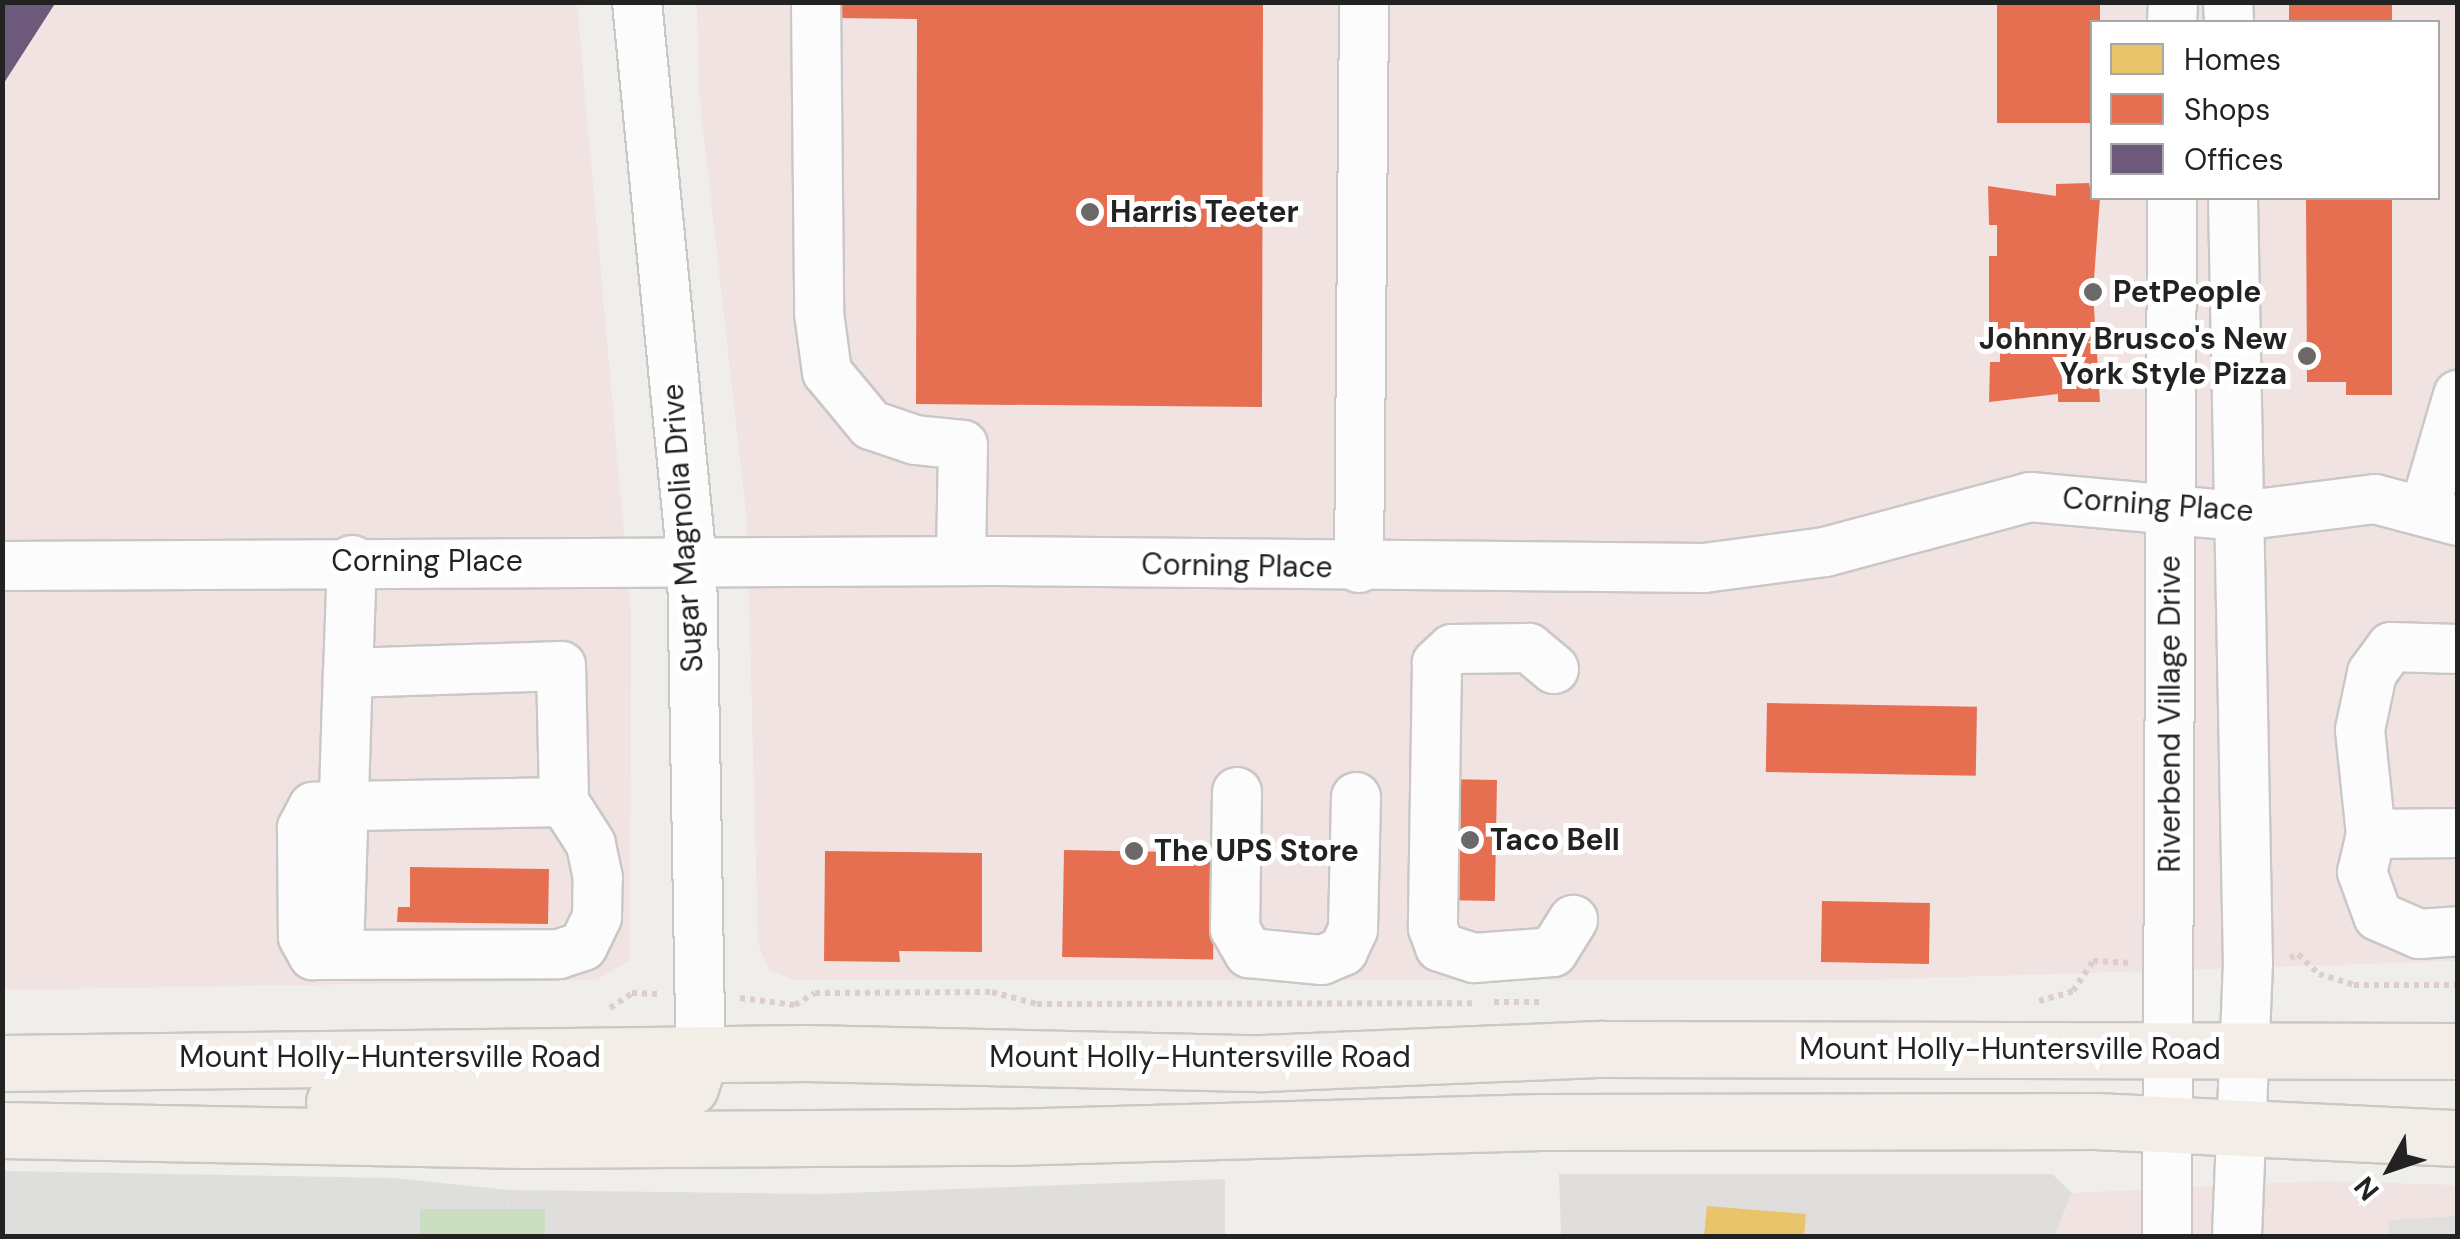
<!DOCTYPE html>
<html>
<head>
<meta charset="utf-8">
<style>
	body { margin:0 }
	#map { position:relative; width:2460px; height:1239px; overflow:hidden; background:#f0eeeb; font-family:"DM Sans",sans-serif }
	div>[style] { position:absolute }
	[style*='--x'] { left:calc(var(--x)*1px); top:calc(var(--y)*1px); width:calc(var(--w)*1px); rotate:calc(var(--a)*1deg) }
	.residential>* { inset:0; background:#dfdedc }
	.commercial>* { inset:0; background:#f1e3e1 }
	.religious>* { inset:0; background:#dededc }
	.forest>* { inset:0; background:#cbdec1; transform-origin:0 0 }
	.parking>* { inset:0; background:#e0dfde }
	.homes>* { inset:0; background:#e9c46a }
	.shops>* { inset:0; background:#e76f51; transform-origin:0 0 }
	.offices>* { inset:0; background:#6d597a }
	.path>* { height:6px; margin-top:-3px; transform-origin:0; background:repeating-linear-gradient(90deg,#dccecd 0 5px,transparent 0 10px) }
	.roads { filter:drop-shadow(2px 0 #c9c8c7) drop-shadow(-2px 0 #c9c8c7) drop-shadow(0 2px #c9c8c7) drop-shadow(0 -2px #c9c8c7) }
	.minor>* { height:48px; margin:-24px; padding:0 24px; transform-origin:24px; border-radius:24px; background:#fdfcfc }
	.major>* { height:55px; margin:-27.5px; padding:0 27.5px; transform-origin:27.5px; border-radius:27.5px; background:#f3ede7 }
	.dots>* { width:28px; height:28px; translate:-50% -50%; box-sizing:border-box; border:5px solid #fff; border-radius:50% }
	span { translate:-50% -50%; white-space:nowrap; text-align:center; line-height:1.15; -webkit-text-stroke:10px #fff; paint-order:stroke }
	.poi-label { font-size:30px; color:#222; font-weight:700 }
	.left { translate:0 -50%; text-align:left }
	.right { translate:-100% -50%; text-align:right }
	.street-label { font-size:30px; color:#222 }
	.frame { position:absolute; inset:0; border:5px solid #222; pointer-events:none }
	.legend { position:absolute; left:2090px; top:20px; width:350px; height:180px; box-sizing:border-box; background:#fff; border:2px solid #a7a7a7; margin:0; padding:12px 18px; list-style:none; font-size:30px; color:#222 }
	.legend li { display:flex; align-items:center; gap:20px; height:50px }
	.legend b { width:50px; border:2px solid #a7a7a7 }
	.north { position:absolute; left:2340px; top:1119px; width:100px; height:100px; -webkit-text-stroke:8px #fff; paint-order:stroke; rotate:230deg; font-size:28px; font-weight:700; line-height:40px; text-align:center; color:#222 }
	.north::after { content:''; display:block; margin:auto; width:35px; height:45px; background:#222; clip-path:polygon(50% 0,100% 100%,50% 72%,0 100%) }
</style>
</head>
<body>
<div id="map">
	<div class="residential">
		<div style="clip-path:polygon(1559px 1174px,2052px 1174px,2072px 1193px,2055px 1236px,1561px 1236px)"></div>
		<div style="clip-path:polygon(1225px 1179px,1225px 1236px,508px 1236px,509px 1190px,819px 1194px)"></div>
	</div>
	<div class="commercial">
		<div style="clip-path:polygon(2px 3px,577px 3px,631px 611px,630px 960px,596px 980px,3px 990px)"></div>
		<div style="clip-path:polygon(evenodd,697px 3px,2457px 3px,2457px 961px,1866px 980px,796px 980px,769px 970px,758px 943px,747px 522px,699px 94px,697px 3px,2092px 22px,2438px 22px,2438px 198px,2092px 198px,2092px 22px)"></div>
		<div style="clip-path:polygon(2320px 1181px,2457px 1185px,2457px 1236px,2054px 1236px,2072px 1193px)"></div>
	</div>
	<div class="religious">
		<div style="clip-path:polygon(3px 1171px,393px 1178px,509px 1190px,508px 1236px,3px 1236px)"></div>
	</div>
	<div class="forest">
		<div style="left:420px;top:1209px;width:125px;height:27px"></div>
	</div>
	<div class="parking">
		<div style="clip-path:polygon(2457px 1216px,2457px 1236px,2390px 1236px,2387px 1220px)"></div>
	</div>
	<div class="homes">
		<div style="clip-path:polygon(1707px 1206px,1806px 1214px,1804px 1236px,1704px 1236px)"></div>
	</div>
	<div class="shops">
		<div style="clip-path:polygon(836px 2px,1263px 2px,1262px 407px,916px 404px,917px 19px,836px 18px)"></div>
		<div style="clip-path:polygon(1997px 2px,2100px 2px,2100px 22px,2092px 22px,2092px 123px,1997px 123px)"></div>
		<div style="left:2289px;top:2px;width:103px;height:20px"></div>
		<div style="clip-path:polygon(2089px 183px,2092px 198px,2100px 198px,2093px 292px,2100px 402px,2058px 402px,2058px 394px,1989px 402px,1990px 362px,2000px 362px,2000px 334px,1989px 334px,1989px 256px,1997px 256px,1997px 225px,1989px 225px,1988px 186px,2056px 196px,2056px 184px)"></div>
		<div style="clip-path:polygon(2306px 198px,2392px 198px,2392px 395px,2346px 395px,2346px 382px,2307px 382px)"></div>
		<div style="left:1767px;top:703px;width:210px;height:69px;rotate:1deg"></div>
		<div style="left:1444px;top:779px;width:53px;height:121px;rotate:1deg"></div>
		<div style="left:1064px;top:850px;width:151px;height:107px;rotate:1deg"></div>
		<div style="clip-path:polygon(825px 851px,982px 853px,982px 952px,899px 951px,900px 962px,824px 961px)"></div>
		<div style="clip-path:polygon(410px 867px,549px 869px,548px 924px,397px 922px,398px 907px,410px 907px)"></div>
		<div style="left:1822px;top:901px;width:108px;height:61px;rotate:1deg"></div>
	</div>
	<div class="offices">
		<div style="clip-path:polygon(2px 2px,56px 2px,2px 86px)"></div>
	</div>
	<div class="path">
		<div style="--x:2290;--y:958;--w:9;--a:-27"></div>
		<div style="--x:2298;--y:954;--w:29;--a:44"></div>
		<div style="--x:2319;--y:974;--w:37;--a:17"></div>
		<div style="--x:2354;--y:985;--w:104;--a:0"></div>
		<div style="--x:740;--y:998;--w:55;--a:7.3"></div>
		<div style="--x:795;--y:1005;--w:23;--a:-31"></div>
		<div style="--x:815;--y:993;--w:177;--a:-0.3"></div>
		<div style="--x:992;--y:992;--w:47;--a:14.9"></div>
		<div style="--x:1037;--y:1004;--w:435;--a:-0.1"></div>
		<div style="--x:2039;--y:1001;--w:35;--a:-16"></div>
		<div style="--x:2073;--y:991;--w:36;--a:-56"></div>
		<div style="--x:2093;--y:961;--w:35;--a:3"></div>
		<div style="--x:1494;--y:1002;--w:48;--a:0"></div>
		<div style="--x:610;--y:1008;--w:27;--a:-34"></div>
		<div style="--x:632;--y:993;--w:26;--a:2"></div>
	</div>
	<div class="roads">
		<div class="minor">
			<div style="--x:637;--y:2;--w:564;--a:84.4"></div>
			<div style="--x:692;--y:563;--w:492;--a:89"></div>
			<div style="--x:816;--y:2;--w:311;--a:89.4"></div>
			<div style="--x:819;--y:313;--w:60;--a:82.3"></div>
			<div style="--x:827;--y:372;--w:69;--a:50.3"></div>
			<div style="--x:871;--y:425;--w:46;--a:18.8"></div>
			<div style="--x:915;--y:440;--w:48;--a:5.9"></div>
			<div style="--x:963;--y:445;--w:116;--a:91"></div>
			<div style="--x:2228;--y:2;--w:20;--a:87"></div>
			<div style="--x:2172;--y:22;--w:20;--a:-87"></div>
			<div style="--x:2233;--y:198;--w:764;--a:88.88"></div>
			<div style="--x:2248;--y:962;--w:274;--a:92.3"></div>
			<div style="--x:2425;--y:508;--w:118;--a:-73.7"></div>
			<div style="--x:352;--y:560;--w:113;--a:92"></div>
			<div style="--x:348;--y:673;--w:213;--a:-1.9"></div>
			<div style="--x:561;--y:666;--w:136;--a:88.7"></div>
			<div style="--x:564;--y:802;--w:251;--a:178.9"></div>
			<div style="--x:313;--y:807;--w:24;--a:118"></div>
			<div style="--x:302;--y:828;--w:109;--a:89.5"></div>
			<div style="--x:303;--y:937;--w:21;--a:61"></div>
			<div style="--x:313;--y:955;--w:246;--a:-0.2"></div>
			<div style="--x:559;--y:954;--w:25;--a:-18"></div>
			<div style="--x:583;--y:946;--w:32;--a:-64"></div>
			<div style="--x:597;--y:917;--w:39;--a:-89"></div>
			<div style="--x:598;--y:878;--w:35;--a:-102"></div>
			<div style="--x:591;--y:844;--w:50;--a:-122.7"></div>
			<div style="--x:2;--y:566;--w:989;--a:-0.29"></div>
			<div style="--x:991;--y:561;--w:713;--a:0.56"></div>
			<div style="--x:1704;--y:568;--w:122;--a:-7.5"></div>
			<div style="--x:1825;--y:552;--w:212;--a:-15"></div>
			<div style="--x:2030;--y:497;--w:211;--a:5.2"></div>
			<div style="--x:2240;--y:516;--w:136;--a:-7.2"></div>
			<div style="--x:2375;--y:499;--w:86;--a:14.8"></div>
			<div style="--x:1359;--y:568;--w:566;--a:-89.49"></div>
			<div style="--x:2458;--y:649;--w:67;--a:-178.3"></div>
			<div style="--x:2391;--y:647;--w:32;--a:126"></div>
			<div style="--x:2372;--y:673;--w:58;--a:101.9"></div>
			<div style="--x:2360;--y:730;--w:105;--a:84"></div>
			<div style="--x:2371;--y:834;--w:87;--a:-0.7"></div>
			<div style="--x:1554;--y:669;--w:33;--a:-140"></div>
			<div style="--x:1529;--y:648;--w:77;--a:179.3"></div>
			<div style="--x:1452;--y:649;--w:21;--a:137"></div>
			<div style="--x:1437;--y:663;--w:265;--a:90.9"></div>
			<div style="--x:1433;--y:928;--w:20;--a:70"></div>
			<div style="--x:1440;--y:947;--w:36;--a:18"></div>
			<div style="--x:1474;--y:958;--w:79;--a:-4.3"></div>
			<div style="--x:1553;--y:952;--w:38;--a:-58"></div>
			<div style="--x:1237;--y:792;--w:137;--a:90.8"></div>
			<div style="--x:1235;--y:929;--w:28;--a:60"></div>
			<div style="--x:1249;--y:953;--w:73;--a:5.5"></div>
			<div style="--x:1322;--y:960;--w:23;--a:-23"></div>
			<div style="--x:1343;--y:951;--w:23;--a:-65"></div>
			<div style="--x:1353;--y:930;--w:133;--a:-88.7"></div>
			<div style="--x:2371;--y:834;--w:39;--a:103"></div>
			<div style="--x:2362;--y:872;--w:47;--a:70"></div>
			<div style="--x:2378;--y:916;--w:45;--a:23.7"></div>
			<div style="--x:2419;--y:934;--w:39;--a:-4"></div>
			<div style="--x:339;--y:954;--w:281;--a:-88.2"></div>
			<div style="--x:2167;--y:1236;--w:1038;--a:-89.72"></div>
		</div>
		<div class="major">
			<div style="--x:2;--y:1063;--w:804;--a:-0.71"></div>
			<div style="--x:806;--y:1053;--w:457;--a:1.3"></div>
			<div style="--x:1263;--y:1063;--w:340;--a:-2.4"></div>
			<div style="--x:1603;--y:1049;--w:855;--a:0.13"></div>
			<div style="--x:334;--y:1102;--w:328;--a:-0.9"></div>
			<div style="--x:662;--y:1097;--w:30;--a:-20"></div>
			<div style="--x:690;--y:1087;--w:34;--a:-71"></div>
			<div style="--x:2;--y:1130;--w:522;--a:1.1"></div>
			<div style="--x:524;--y:1140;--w:483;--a:-0.4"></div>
			<div style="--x:1007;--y:1137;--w:534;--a:-1.61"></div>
			<div style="--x:1541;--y:1122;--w:554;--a:-0.1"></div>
			<div style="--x:2095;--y:1121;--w:363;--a:2.7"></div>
		</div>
	</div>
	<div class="dots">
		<div style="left:1090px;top:212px;background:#6a6968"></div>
		<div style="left:2093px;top:292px;background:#6a6968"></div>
		<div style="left:2307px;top:356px;background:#6a6968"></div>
		<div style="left:1470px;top:840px;background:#6a6968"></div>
		<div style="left:1134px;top:851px;background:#6a6968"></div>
	</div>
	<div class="poi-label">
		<span class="left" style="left:1110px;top:212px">Harris Teeter</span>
		<span class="left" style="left:2113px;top:292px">PetPeople</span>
		<span class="right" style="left:2287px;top:356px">Johnny Brusco's New<br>York Style Pizza</span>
		<span class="left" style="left:1490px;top:840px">Taco Bell</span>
		<span class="left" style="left:1154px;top:851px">The UPS Store</span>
	</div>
	<div class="street-label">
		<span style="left:2158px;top:505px;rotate:4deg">Corning Place</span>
		<span style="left:683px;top:528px;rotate:-94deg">Sugar Magnolia Drive</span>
		<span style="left:427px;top:561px">Corning Place</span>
		<span style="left:1237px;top:566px;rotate:1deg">Corning Place</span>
		<span style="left:2170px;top:714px;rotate:-90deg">Riverbend Village Drive</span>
		<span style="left:2010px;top:1049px">Mount Holly-Huntersville Road</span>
		<span style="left:390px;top:1057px">Mount Holly-Huntersville Road</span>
		<span style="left:1200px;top:1057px">Mount Holly-Huntersville Road</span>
	</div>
	<div class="frame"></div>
	<ul class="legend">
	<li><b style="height:28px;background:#e9c46a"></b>Homes</li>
	<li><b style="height:28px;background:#e76f51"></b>Shops</li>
	<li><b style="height:28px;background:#6d597a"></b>Offices</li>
	</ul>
	<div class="north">N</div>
</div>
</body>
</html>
